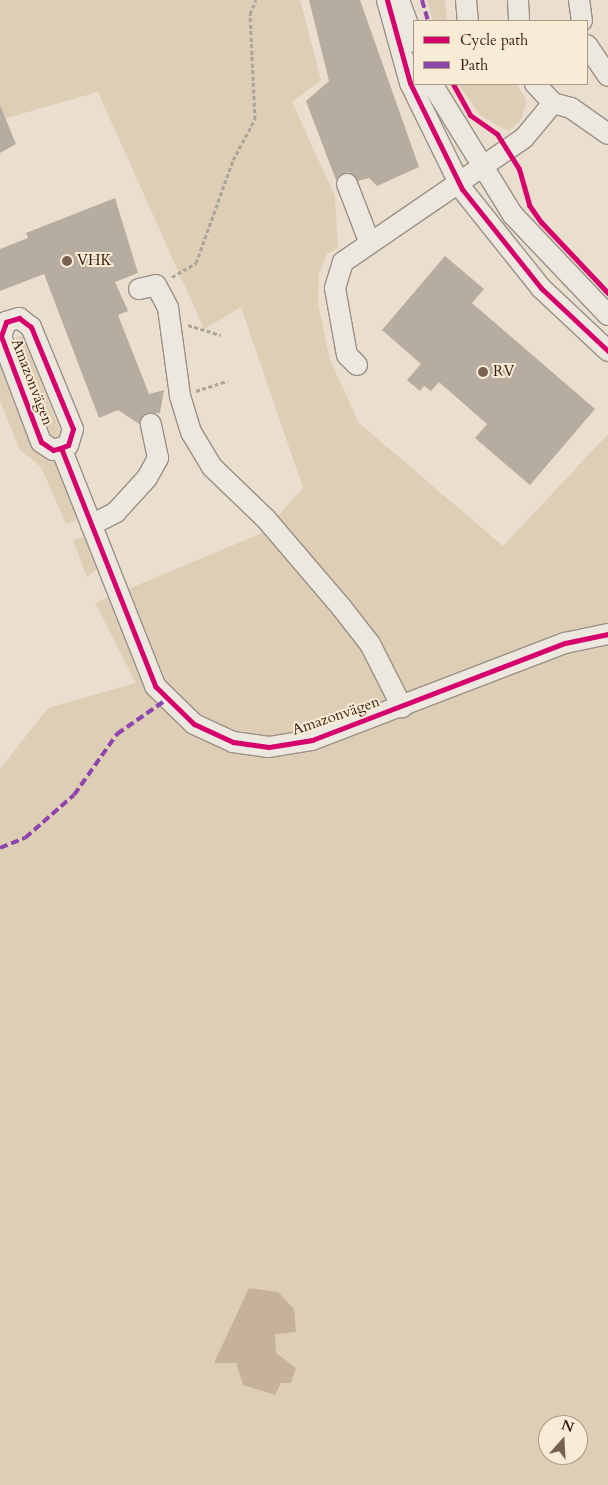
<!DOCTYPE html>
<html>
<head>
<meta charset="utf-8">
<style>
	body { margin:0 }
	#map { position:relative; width:608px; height:1485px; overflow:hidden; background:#eadfce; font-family:Cardo,serif }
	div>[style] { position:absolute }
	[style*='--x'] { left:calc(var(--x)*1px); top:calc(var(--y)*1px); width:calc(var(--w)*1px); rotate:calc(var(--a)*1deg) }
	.green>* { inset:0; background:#dfceb6 }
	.water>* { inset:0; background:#c6b29a }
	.building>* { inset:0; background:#b6aca0 }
	.path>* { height:3px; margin-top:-1.5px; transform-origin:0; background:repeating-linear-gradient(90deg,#aba49b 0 4px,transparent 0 6.5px) }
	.roads { filter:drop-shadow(1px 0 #9a9085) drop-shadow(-1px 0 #9a9085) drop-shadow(0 1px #9a9085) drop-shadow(0 -1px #9a9085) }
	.minor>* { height:20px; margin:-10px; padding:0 10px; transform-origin:10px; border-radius:10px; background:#ede8df }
	.quiet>* { height:4px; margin-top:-2px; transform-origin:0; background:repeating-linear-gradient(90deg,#8e44ad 0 8px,transparent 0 12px) }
	.cycleway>* { height:5px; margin:-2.5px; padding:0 2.5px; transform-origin:2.5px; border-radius:2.5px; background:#d6006c }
	.dots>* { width:14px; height:14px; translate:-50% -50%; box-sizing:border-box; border:2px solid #f9ecd7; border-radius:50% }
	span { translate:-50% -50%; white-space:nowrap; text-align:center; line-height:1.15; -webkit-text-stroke:4px #f9ecd7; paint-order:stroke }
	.poi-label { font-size:15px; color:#391d0c }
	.left { translate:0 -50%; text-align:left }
	.street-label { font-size:15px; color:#391d0c }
	.legend { position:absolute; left:413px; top:20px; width:175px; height:65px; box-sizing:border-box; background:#f9ecd7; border:1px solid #ac9986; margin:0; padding:6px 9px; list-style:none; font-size:15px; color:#391d0c }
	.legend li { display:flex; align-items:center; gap:10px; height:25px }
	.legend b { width:25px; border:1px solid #ac9986 }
	.north { position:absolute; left:538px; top:1415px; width:50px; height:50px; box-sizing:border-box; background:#f9ecd7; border:1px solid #ac9986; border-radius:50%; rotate:19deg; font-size:14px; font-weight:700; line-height:20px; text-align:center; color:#391d0c }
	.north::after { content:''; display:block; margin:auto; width:18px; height:22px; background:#776150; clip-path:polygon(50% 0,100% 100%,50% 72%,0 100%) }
</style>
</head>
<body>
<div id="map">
	<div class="green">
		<div style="clip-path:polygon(evenodd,0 0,300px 0,321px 80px,292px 102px,335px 196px,338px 248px,327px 254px,319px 274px,318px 303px,330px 360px,359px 423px,503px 546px,608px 434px,608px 1485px,0 1485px,0 769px,48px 708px,136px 683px,95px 603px,262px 533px,303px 488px,241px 307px,204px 329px,98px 92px,0 120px,0 0,294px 1309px,275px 1334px,275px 1395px,243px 1385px,236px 1363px,294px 1309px,0 0,548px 1425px,578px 1425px,578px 1455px,548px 1455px,548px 1425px)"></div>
		<div style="clip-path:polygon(427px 0,445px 0,447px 21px,433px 21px)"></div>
		<div style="clip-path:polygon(458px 84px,517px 84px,527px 101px,521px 120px,509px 131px,500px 127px,480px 115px)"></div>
		<div style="clip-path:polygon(17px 336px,24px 337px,61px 433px,57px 439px,52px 437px,15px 343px)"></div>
		<div style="clip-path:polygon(0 365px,34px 449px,58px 464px,79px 515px,73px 522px,66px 524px,41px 467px,20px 450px,0 401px)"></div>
		<div style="clip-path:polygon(81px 537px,87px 539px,98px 568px,87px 577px,73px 541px)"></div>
	</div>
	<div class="water">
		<div style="clip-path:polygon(249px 1288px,278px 1292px,294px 1309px,296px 1332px,275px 1334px,276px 1353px,296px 1368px,291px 1383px,281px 1383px,275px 1395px,243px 1385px,236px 1363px,214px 1363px)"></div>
	</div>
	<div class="building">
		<div style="clip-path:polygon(309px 0,360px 0,419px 167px,377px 186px,369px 178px,358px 181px,349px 172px,336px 180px,306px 101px,329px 81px)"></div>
		<div style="clip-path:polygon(0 105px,16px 144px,0 153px)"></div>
		<div style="clip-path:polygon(115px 198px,138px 273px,115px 282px,128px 311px,118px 315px,149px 394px,164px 390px,160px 413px,148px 413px,139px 424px,118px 410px,99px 418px,44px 274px,0 291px,0 249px,28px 238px,26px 233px)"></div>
		<div style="clip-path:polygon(445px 256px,484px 289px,472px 303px,595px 409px,530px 485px,475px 438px,487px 424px,439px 382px,431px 391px,424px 386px,420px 391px,407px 380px,421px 364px,382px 330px)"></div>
	</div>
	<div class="path">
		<div style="--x:172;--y:277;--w:28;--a:-30"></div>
		<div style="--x:196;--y:263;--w:109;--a:-70.2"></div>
		<div style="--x:233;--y:160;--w:47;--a:-61.8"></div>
		<div style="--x:255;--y:119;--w:105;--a:-92.7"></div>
		<div style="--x:250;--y:14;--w:15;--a:-67"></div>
		<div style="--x:188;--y:325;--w:34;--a:17"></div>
		<div style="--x:196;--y:391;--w:33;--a:-18"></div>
	</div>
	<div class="roads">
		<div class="minor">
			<div style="--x:387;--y:0;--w:86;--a:74.5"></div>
			<div style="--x:410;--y:83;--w:118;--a:63.9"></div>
			<div style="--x:462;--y:189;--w:127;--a:51.4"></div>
			<div style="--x:541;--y:288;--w:92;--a:43.2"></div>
			<div style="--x:399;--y:0;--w:44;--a:69.9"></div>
			<div style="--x:466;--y:0;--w:21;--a:85"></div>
			<div style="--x:518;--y:0;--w:21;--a:87"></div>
			<div style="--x:579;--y:0;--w:21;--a:82"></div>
			<div style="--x:587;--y:45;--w:37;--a:56"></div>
			<div style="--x:432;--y:84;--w:154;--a:58.3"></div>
			<div style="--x:513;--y:215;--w:138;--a:46.5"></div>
			<div style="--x:553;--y:103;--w:19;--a:16"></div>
			<div style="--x:571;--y:108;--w:45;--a:35.1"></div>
			<div style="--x:347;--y:184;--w:61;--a:68.9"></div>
			<div style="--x:139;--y:289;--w:17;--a:-13"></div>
			<div style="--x:156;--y:285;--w:26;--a:62"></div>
			<div style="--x:168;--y:308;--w:89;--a:82.2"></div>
			<div style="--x:180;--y:396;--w:38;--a:73"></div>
			<div style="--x:191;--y:432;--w:41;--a:59"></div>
			<div style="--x:212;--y:467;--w:75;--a:43.9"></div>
			<div style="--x:266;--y:519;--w:117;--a:49.5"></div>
			<div style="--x:342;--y:608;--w:46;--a:52.1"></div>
			<div style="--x:370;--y:644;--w:71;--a:63.1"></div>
			<div style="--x:19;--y:318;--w:15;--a:37"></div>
			<div style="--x:31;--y:327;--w:110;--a:67.6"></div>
			<div style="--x:73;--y:429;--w:17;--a:107"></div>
			<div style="--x:68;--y:445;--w:8;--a:157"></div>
			<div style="--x:61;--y:448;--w:8;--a:166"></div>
			<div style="--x:53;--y:450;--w:14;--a:-146"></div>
			<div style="--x:41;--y:442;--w:113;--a:-110.7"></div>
			<div style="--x:1;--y:336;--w:15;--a:-70"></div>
			<div style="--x:6;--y:322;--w:14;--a:-17"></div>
			<div style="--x:357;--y:365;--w:14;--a:-135"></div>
			<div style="--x:347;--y:355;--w:68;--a:-100.2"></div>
			<div style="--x:335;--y:288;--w:27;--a:-73"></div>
			<div style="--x:343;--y:262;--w:219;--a:-34.4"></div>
			<div style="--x:524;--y:138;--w:45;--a:-50.4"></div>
			<div style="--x:553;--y:103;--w:26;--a:-133"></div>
			<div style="--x:61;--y:448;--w:256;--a:68.4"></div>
			<div style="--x:155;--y:686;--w:54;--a:44.3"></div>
			<div style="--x:194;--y:724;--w:43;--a:24.8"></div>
			<div style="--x:233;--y:742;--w:36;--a:8"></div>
			<div style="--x:269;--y:747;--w:44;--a:-9.2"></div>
			<div style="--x:312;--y:740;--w:271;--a:-21"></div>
			<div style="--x:565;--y:643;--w:44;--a:-11.8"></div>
			<div style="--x:91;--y:525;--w:28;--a:-27"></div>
			<div style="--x:116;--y:512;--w:46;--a:-47.6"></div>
			<div style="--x:147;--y:478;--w:23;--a:-61"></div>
			<div style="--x:158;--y:458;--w:35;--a:-102"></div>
		</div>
	</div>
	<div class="quiet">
		<div style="--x:422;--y:0;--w:22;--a:74"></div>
		<div style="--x:0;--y:848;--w:27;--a:-22"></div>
		<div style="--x:25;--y:838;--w:65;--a:-41.3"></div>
		<div style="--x:74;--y:795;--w:75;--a:-54.8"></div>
		<div style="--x:117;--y:734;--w:60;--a:-34.8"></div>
	</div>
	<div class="cycleway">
		<div style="--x:387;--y:0;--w:86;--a:74.5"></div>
		<div style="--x:410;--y:83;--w:118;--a:63.9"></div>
		<div style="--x:462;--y:189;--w:127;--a:51.4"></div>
		<div style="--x:541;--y:288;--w:92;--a:43.2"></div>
		<div style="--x:453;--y:84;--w:35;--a:61"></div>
		<div style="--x:470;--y:115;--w:33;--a:35"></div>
		<div style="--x:497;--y:134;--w:41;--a:57.8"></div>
		<div style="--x:519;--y:169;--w:37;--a:74"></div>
		<div style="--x:529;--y:205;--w:21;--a:55"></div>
		<div style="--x:541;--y:222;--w:98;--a:46.7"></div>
		<div style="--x:19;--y:318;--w:15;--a:37"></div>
		<div style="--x:31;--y:327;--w:110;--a:67.6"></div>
		<div style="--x:73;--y:429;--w:17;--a:107"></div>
		<div style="--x:68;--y:445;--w:8;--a:157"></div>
		<div style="--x:61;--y:448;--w:8;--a:166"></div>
		<div style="--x:53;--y:450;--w:14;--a:-146"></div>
		<div style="--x:41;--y:442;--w:113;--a:-110.7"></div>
		<div style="--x:1;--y:336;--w:15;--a:-70"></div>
		<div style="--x:6;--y:322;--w:14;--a:-17"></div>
		<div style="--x:61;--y:448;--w:256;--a:68.4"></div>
		<div style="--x:155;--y:686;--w:54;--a:44.3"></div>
		<div style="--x:194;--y:724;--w:43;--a:24.8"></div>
		<div style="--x:233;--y:742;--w:36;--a:8"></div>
		<div style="--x:269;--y:747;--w:44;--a:-9.2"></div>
		<div style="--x:312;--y:740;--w:271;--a:-21"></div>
		<div style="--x:565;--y:643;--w:44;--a:-11.8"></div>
	</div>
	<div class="dots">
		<div style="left:67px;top:261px;background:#776150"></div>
		<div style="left:483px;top:372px;background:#776150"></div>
	</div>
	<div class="poi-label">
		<span class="left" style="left:77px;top:261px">VHK</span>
		<span class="left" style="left:493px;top:372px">RV</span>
	</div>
	<div class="street-label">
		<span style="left:32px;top:382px;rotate:69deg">Amazonvägen</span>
		<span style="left:336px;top:716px;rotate:-19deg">Amazonvägen</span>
	</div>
	<ul class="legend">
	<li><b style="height:6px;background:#d6006c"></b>Cycle path</li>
	<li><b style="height:6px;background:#8e44ad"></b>Path</li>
	</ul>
	<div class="north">N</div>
</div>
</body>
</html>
